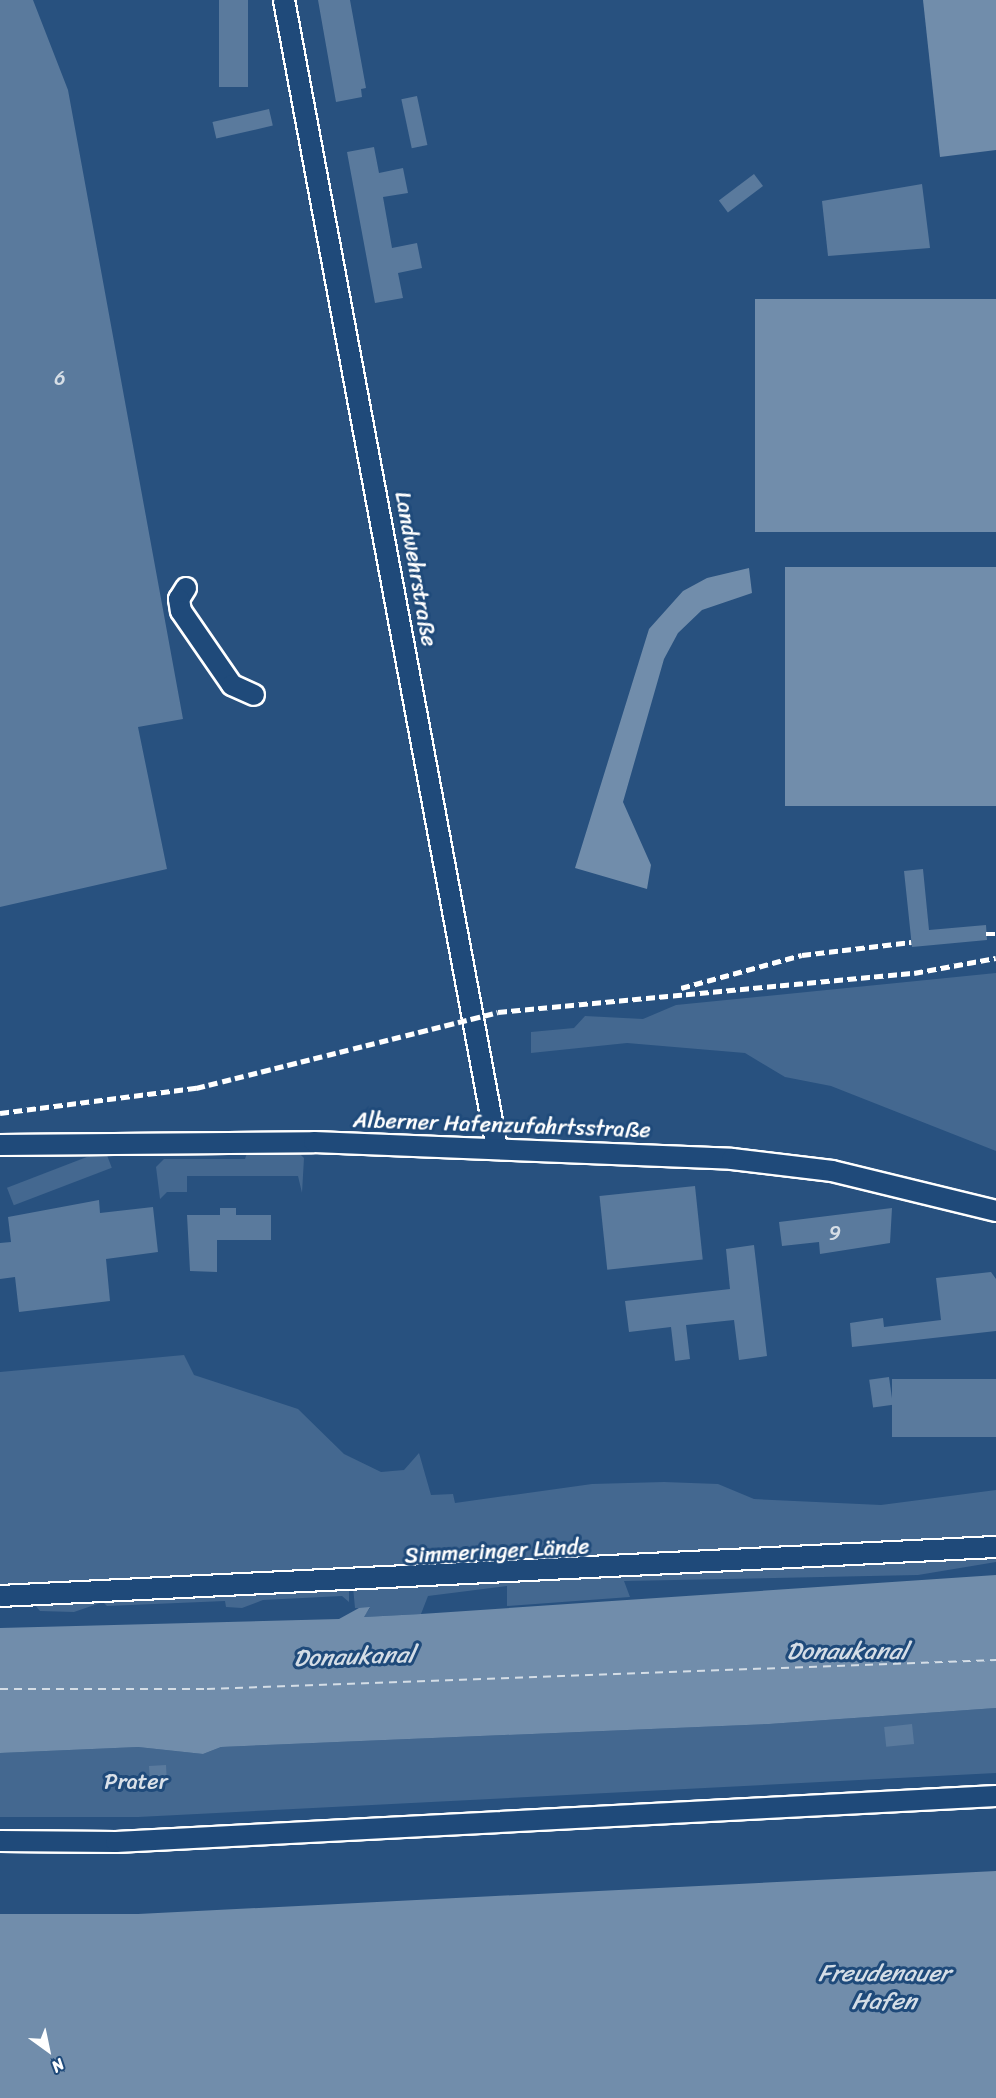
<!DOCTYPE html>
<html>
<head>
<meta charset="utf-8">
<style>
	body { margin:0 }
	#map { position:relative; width:996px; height:2098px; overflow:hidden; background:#28517f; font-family:Sriracha,sans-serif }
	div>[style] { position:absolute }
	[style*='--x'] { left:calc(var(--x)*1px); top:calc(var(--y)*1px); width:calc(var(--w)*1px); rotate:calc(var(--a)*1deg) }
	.green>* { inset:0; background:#446890; transform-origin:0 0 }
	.water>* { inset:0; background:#718dab; transform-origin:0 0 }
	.ferry>* { height:1.5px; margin-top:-0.75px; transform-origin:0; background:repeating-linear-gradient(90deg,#d4dde6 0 8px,transparent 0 14px) }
	.building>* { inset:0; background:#5a7a9d; transform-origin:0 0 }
	.roads { filter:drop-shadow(2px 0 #fff) drop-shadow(-2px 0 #fff) drop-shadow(0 2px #fff) drop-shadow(0 -2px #fff) }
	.minor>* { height:20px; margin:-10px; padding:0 10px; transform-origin:10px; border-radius:10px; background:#1f4a7a }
	.rail>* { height:4.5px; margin-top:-2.25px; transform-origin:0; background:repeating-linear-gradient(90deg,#fff 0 9px,transparent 0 13.5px) }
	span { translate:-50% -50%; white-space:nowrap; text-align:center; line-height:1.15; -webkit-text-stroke:6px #1f4a7a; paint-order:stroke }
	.number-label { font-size:20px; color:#d6dee6 }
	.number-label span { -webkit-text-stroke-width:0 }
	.street-label { font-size:22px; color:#fff }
	.park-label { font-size:22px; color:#dae1e9 }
	.water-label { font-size:24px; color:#d4dde6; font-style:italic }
	.north { position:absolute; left:18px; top:2020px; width:60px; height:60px; -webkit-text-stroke:4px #1f4a7a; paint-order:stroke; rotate:147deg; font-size:16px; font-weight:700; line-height:24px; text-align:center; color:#fff }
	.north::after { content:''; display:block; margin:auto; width:21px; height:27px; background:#fff; clip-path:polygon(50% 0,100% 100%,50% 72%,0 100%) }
</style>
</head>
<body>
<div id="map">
	<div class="green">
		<div style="clip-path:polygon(996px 973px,996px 1151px,831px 1086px,785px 1077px,745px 1053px,627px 1043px,531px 1053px,531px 1032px,574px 1028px,585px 1016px,643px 1019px,676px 1005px)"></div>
		<div style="left:105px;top:1150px;width:19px;height:105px;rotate:69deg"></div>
		<div style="clip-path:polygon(247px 1153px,299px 1153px,304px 1158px,302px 1193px,298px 1176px,187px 1176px,187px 1192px,167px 1192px,160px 1199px,156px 1167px,164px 1159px,245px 1159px)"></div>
		<div style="clip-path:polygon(184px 1355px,194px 1375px,298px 1409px,344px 1454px,381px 1472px,404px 1470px,419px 1453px,431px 1495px,453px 1494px,455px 1503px,592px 1484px,664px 1482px,718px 1484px,754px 1499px,881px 1505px,996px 1490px,996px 1542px,0 1591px,0 1372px)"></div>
		<div style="clip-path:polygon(996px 1552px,996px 1562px,918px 1575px,624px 1581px,630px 1597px,507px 1606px,507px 1586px,428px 1596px,421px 1614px,363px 1617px,370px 1608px,355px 1608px,353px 1587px)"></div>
		<div style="clip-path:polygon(349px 1587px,349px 1602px,342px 1596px,263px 1600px,242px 1608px,226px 1607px,225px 1601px,107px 1606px,103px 1602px,74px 1612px,40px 1611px,35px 1605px,0 1608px,0 1600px)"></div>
		<div style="clip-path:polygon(996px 1708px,996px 1773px,138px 1817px,0 1817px,0 1753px,138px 1747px,203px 1754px,221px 1747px,769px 1724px)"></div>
	</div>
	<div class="water">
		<div style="clip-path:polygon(923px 0,996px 0,996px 150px,940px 157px)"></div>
		<div style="left:996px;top:299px;width:233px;height:241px;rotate:90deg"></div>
		<div style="left:996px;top:567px;width:239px;height:211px;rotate:90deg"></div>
		<div style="clip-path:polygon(749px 568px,752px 593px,702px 610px,678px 633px,664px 659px,623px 802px,651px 865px,647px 889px,575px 868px,649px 629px,683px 591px,707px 578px)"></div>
		<div style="clip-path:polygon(996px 1575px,996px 1708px,769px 1724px,221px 1747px,203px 1754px,138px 1747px,0 1753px,0 1628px,339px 1619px,359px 1608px,370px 1607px,364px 1617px,421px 1614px)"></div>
		<div style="clip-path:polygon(996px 1871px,996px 2098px,0 2098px,0 1914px,138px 1914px)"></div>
	</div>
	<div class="ferry">
		<div style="--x:0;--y:1689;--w:207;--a:0"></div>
		<div style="--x:207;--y:1689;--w:790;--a:-2.1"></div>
	</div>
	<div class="building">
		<div style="clip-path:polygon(0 0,33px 0,68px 90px,183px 719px,138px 727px,167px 869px,0 907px)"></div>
		<div style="left:219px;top:0;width:29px;height:87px"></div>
		<div style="clip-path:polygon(318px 0,350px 0,366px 88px,361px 89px,362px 97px,336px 102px)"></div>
		<div style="left:417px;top:96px;width:50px;height:16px;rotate:78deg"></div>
		<div style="left:269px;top:109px;width:17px;height:58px;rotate:77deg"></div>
		<div style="clip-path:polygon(374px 147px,379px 173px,403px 168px,408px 193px,383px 197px,392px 248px,417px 243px,422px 268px,398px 273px,403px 298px,375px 303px,347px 152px)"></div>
		<div style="left:754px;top:174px;width:15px;height:44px;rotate:53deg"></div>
		<div style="clip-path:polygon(922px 184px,930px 248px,828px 256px,822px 201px)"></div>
		<div style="clip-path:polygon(923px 869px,929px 930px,986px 925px,987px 940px,912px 947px,904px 871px)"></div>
		<div style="left:695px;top:1186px;width:74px;height:96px;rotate:84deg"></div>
		<div style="clip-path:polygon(99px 1200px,100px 1213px,153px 1207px,158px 1252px,106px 1259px,110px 1301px,19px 1312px,15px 1277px,0 1279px,0 1243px,11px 1242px,8px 1217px)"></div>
		<div style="clip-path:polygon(220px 1208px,236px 1208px,236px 1215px,271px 1215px,271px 1240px,217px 1240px,217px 1272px,190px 1271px,187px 1215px,220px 1215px)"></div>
		<div style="clip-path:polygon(892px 1208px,890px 1243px,820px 1254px,819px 1242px,782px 1246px,779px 1222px)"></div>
		<div style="clip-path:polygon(754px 1245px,767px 1356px,739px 1360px,734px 1320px,686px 1325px,690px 1359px,675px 1361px,671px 1327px,629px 1332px,625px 1301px,730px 1289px,726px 1249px)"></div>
		<div style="clip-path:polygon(991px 1272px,996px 1279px,996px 1331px,852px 1347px,850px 1323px,883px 1318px,884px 1327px,941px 1320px,936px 1278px)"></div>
		<div style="left:889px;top:1377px;width:28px;height:20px;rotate:82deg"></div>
		<div style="left:996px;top:1379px;width:58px;height:104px;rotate:90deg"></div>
		<div style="left:912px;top:1724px;width:20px;height:28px;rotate:84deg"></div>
		<div style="left:166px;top:1765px;width:17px;height:17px;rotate:87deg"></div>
	</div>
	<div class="roads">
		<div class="minor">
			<div style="--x:284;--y:0;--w:1168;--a:79.49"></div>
			<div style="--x:186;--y:588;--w:13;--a:122"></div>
			<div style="--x:179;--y:599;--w:12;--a:81"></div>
			<div style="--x:181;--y:611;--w:90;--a:55.4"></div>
			<div style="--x:232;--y:685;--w:24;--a:24"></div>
			<div style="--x:0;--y:1145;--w:314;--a:-0.5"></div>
			<div style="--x:314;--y:1142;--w:418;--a:2.3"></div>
			<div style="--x:732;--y:1159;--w:101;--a:6.8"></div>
			<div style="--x:832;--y:1171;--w:169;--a:13.7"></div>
			<div style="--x:0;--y:1596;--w:997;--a:-2.82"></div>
			<div style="--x:0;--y:1841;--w:116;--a:0.5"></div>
			<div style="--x:116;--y:1842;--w:881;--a:-2.99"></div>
		</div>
	</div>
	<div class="rail">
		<div style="--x:986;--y:934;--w:10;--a:0"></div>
		<div style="--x:681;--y:988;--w:125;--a:-15.3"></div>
		<div style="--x:802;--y:955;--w:110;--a:-6.8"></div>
		<div style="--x:0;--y:1113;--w:198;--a:-7.3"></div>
		<div style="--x:196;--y:1088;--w:311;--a:-14.1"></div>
		<div style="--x:498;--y:1012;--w:418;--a:-5.4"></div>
		<div style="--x:914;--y:973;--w:83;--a:-10.4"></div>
	</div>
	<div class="number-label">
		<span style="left:60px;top:378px">6</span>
		<span style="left:835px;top:1233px">9</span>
	</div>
	<div class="street-label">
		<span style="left:416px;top:569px;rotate:80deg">Landwehrstraße</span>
		<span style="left:502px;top:1125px;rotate:2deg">Alberner Hafenzufahrtsstraße</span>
		<span style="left:497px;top:1551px;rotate:-3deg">Simmeringer Lände</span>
	</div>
	<div class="park-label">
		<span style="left:136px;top:1782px">Prater</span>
	</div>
	<div class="water-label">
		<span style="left:847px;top:1652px">Donaukanal</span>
		<span style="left:354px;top:1657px;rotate:-2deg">Donaukanal</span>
		<span style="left:884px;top:1988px">Freudenauer<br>Hafen</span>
	</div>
	<div class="north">N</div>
</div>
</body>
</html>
